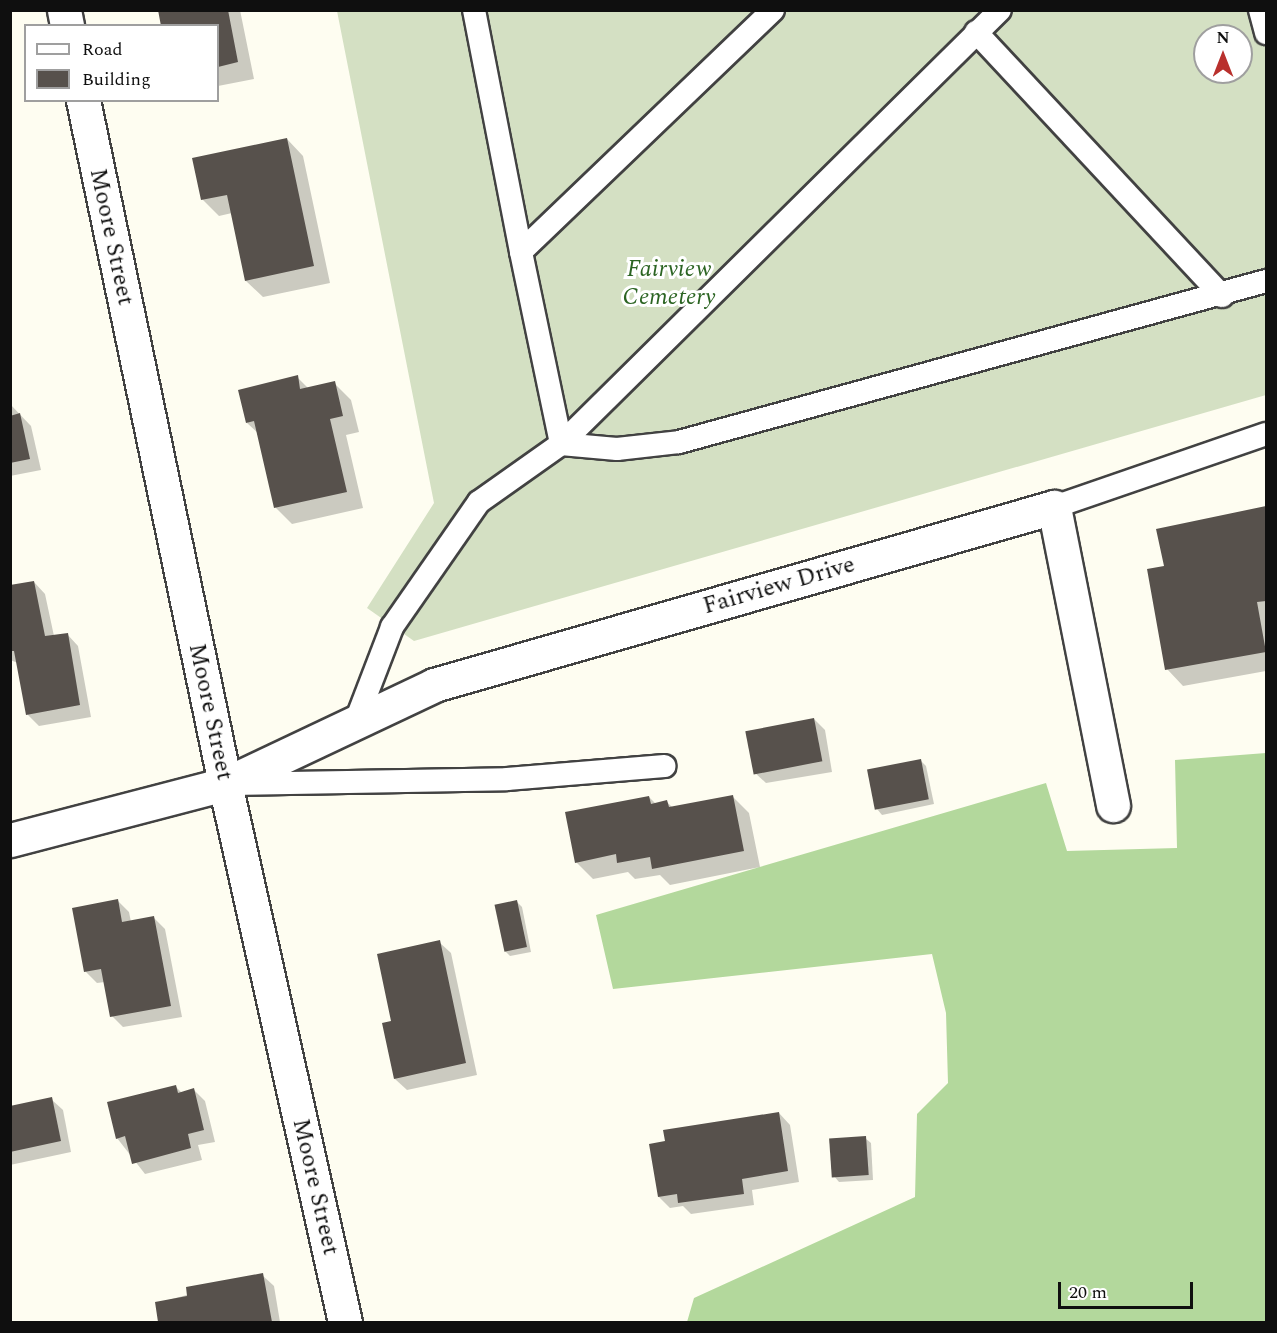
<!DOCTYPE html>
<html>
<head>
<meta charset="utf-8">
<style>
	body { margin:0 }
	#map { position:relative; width:1277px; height:1333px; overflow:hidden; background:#fefdf1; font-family:Spectral,serif }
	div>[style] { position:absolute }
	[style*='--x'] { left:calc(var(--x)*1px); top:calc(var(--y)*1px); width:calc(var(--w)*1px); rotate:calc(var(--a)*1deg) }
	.forest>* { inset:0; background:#b3d89c }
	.cemetery>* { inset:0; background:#d4e0c3 }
	.shadow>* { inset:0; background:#0003 }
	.building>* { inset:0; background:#57514c; transform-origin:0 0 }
	.roads { filter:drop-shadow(2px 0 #424242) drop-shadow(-2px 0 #424242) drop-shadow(0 2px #424242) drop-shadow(0 -2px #424242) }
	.service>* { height:22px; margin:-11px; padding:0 11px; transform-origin:11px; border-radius:11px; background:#fff }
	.minor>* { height:33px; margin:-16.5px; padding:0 16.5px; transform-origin:16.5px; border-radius:16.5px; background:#fff }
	span { translate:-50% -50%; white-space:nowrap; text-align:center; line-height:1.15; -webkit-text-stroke:6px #fff; paint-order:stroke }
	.street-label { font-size:24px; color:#0f0f0f }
	.park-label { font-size:24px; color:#2b6422; font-style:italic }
	.frame { position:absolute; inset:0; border:12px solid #0f0f0f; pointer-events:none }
	.legend { position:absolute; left:24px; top:24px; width:195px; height:78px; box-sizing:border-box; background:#fff; border:2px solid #9f9f9f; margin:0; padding:8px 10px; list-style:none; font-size:18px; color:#0f0f0f }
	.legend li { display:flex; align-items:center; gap:12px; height:30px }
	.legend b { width:30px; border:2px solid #9f9f9f }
	.north { position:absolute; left:1193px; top:24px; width:60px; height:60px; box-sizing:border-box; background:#fff; border:2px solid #9f9f9f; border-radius:50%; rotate:0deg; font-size:16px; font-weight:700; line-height:24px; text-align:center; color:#0f0f0f }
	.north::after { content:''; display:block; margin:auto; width:21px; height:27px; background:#b9302d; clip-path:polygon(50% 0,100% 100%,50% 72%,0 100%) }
	.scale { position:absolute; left:1058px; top:1282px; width:135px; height:27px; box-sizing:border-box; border:3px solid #0f0f0f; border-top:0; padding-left:8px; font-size:18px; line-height:21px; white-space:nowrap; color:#0f0f0f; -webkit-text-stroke:4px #fff; paint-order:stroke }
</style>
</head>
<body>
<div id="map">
	<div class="forest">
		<div style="clip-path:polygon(1266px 753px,1266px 1322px,687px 1322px,694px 1298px,915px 1197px,917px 1114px,948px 1083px,946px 1013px,932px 954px,613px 989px,596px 915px,1046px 783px,1067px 851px,1177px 848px,1175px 760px)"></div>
	</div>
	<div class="cemetery">
		<div style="clip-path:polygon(evenodd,337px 11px,1266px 11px,1266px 395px,414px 641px,367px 608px,434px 503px,337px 11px,1205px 36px,1241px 36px,1241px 72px,1205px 72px,1205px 36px)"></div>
	</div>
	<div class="shadow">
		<div style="clip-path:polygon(160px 10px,240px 10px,254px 79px,218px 86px,218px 26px)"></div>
		<div style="clip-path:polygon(287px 139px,303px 156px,330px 283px,263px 297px,246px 281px,232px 213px,219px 216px,202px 199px)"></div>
		<div style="clip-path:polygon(297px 377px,309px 389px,334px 383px,351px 400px,359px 432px,346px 435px,363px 508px,292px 524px,276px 508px,259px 434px,247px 423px)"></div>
		<div style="clip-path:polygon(10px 404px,31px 426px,41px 470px,10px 476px)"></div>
		<div style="clip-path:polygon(1266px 508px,1266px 671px,1183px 686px,1167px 669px,1166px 567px,1158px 530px)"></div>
		<div style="clip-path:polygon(34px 582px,45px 594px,54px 636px,67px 634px,78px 646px,91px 717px,39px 726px,28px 715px,18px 663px,10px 660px,10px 587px)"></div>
		<div style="clip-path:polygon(814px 719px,825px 730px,832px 772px,766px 783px,754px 772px)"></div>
		<div style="clip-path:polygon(920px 760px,926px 766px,934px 804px,882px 815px,877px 809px)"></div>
		<div style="clip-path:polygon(649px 797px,656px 804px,667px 802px,673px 808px,733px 797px,749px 813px,760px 867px,670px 885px,660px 875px,635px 879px,628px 872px,593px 879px,576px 862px)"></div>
		<div style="clip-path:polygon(117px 900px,129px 912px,131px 922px,154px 918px,165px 929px,182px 1017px,123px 1027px,112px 1016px,105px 982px,97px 983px,86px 972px,74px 909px)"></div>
		<div style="clip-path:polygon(517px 902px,522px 907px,531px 952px,510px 956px,505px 951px)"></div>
		<div style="clip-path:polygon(439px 942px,451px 953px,477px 1075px,407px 1090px,395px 1079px,393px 1022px)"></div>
		<div style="clip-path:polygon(175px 1086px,182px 1093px,194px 1090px,205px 1101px,215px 1142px,198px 1145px,202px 1160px,145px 1174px,117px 1138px)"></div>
		<div style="clip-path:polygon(51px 1099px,63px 1110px,71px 1152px,10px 1165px,10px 1107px)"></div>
		<div style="clip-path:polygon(779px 1113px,790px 1125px,799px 1182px,752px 1190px,754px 1205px,691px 1214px,683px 1206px,670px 1208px,659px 1197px,667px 1142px)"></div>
		<div style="clip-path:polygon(865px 1138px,871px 1143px,873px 1180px,839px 1182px,834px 1176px)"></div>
		<div style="clip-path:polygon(262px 1275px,274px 1286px,280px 1322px,160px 1322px,157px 1303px)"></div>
	</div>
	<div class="building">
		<div style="clip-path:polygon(158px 10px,228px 10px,238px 62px,218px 67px,218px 26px,161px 26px)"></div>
		<div style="clip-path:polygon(287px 138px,314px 266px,245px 281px,227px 195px,201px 200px,192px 158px)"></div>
		<div style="clip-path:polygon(298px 375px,300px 389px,335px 381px,343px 416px,330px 419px,347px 492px,274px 508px,254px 421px,246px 423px,238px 390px)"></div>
		<div style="clip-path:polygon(20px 413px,30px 459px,10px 463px,10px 416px)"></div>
		<div style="clip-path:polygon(1266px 506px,1266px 601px,1257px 602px,1266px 652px,1165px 670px,1147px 569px,1164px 566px,1156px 529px)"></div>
		<div style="clip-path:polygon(34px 581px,45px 636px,68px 633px,80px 705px,26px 715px,14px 651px,10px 651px,10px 585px)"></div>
		<div style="left:814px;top:718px;width:44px;height:70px;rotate:79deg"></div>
		<div style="left:921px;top:759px;width:41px;height:55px;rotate:79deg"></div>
		<div style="clip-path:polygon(733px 795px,744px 851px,652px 869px,650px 857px,617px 863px,616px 854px,575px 863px,565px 812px,649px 796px,651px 804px,667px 800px,669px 807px)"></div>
		<div style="clip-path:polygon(118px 899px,122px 922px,154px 916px,171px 1006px,110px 1017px,101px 969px,84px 972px,72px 908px)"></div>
		<div style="left:517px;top:900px;width:48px;height:23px;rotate:78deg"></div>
		<div style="clip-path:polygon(440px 940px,466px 1063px,394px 1079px,382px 1023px,391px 1021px,377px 954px)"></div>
		<div style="clip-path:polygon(176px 1085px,178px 1093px,194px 1088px,204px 1130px,188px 1134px,191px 1148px,132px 1164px,125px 1136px,116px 1139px,107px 1102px)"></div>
		<div style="clip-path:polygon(52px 1097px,61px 1141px,10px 1152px,10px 1106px)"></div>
		<div style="clip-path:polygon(779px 1112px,788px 1171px,742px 1179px,744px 1194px,678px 1203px,677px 1194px,658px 1197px,649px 1144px,665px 1141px,663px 1130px)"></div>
		<div style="left:866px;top:1136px;width:39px;height:37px;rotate:86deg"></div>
		<div style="clip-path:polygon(263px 1273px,272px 1322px,158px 1322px,155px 1302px,187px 1296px,186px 1287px)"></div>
	</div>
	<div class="roads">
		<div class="service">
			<div style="--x:474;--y:10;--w:247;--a:79"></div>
			<div style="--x:773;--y:10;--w:349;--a:136.2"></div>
			<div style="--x:521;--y:252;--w:196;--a:78.2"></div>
			<div style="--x:561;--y:444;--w:617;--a:-44.67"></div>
			<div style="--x:1260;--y:10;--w:24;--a:75"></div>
			<div style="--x:976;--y:32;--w:361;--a:47"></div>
			<div style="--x:1054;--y:507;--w:224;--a:-19"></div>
			<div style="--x:356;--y:721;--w:101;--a:-69"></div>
			<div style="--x:392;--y:627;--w:152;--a:-55.2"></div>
			<div style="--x:479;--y:502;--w:100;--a:-35.3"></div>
			<div style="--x:561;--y:444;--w:56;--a:5.1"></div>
			<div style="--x:617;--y:449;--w:62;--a:-6.4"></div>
			<div style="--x:679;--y:442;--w:609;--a:-15.34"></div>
			<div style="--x:232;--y:784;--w:275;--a:-1"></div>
			<div style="--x:507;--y:779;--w:158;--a:-4.7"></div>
		</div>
		<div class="minor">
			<div style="--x:64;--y:10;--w:16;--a:79"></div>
			<div style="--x:83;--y:100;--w:699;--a:78.27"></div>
			<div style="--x:225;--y:784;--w:551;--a:77.43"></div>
			<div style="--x:10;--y:840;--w:222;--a:-14.6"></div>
			<div style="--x:225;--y:784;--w:231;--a:-25.3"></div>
			<div style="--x:434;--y:685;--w:645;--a:-16.02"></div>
			<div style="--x:1054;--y:507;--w:304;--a:78.8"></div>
		</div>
	</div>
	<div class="street-label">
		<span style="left:111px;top:237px;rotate:78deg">Moore Street</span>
		<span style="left:779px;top:586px;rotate:-16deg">Fairview Drive</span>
		<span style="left:210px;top:712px;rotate:78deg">Moore Street</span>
		<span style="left:315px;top:1187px;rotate:77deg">Moore Street</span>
	</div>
	<div class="park-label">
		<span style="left:669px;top:284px">Fairview<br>Cemetery</span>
	</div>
	<div class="frame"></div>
	<ul class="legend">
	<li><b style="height:8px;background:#fff"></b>Road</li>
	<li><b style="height:16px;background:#57514c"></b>Building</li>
	</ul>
	<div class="north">N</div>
	<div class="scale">20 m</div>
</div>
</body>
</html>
